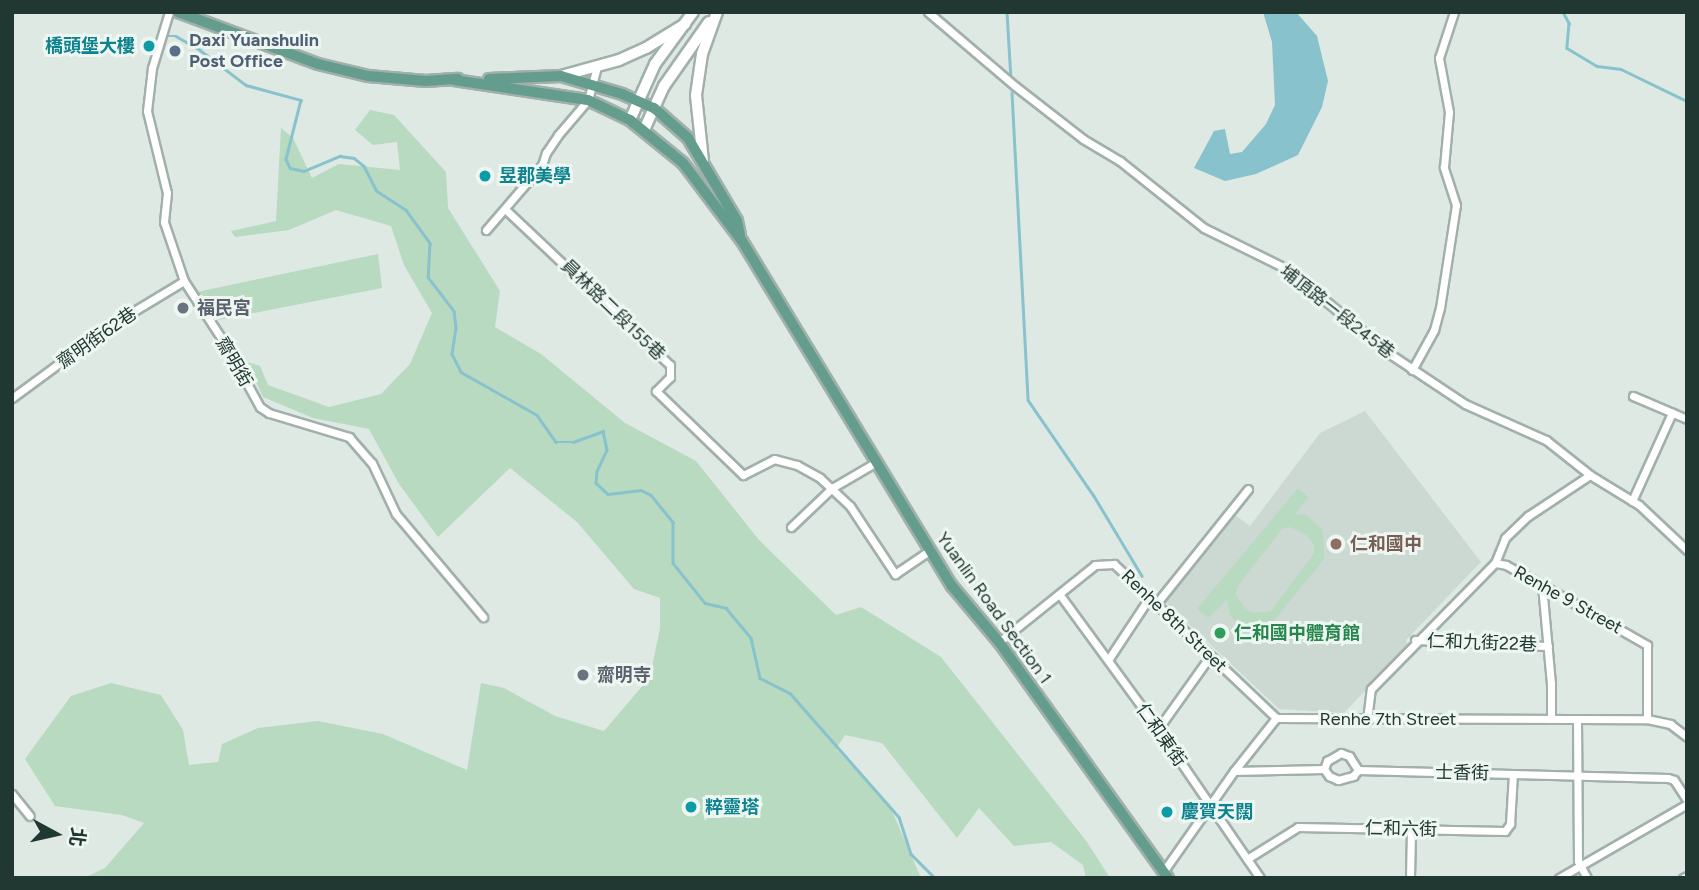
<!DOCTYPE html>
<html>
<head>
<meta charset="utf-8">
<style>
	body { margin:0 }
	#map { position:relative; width:1699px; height:890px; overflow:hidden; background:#dee9e4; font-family:Figtree,"Noto Sans TC",sans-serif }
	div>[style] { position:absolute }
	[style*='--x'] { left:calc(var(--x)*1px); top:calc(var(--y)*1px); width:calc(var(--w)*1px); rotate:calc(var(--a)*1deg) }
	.built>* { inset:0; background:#ccd9d3 }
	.green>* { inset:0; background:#b7dac1 }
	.water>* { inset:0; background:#88c2cc }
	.stream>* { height:2.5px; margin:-1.25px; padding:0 1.25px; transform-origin:1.25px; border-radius:1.25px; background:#88c2cc }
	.roads { filter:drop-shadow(2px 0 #a1b0ab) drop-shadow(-2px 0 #a1b0ab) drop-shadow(0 2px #a1b0ab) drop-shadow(0 -2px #a1b0ab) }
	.minor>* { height:7px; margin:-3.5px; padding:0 3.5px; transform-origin:3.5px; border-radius:3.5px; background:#fff }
	.secondary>* { height:10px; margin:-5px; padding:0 5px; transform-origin:5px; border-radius:5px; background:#fff }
	.primary>* { height:10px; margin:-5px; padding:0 5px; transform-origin:5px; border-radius:5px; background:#649d8e }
	.dots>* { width:19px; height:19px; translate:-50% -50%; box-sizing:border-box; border:4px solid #eef6f2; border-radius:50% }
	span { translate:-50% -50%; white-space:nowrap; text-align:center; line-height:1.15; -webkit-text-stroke:6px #eef6f2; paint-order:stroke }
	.service-label { font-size:18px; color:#4e5e75; font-weight:700 }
	.left { translate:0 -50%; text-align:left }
	.culture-label { font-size:18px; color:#0d838f; font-weight:700 }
	.right { translate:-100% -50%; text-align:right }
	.worship-label { font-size:18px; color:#5b616d; font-weight:700 }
	.street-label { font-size:18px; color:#203831 }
	.education-label { font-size:18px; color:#785e54; font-weight:700 }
	.leisure-label { font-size:18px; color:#27864d; font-weight:700 }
	.frame { position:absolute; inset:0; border:14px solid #203831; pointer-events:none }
	.north { position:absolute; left:21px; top:799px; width:70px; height:70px; -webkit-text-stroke:5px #eef6f2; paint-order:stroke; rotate:98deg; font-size:19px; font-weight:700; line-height:28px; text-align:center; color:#203831 }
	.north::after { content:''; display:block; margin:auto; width:24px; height:32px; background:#203831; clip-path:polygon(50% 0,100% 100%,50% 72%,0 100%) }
</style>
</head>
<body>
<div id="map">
	<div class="built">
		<div style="clip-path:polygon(1365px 411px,1481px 562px,1406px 640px,1408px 646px,1344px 713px,1279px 709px,1161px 598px,1231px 512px,1250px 526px,1320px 433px)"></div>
	</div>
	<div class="green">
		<div style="clip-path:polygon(370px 110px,394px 115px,446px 172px,448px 208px,500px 291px,495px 327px,541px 354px,625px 423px,696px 461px,759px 540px,836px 615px,861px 607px,941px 657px,1087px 842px,1110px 878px,1086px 878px,1083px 865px,1051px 842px,1014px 846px,979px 808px,957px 838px,882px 743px,845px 735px,836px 749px,889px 804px,921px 878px,84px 878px,105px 868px,144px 823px,122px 815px,55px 806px,25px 759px,71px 696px,111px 683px,161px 695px,183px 730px,189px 765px,218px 762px,222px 744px,258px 728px,318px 721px,383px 734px,467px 770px,481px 683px,504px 688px,555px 716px,604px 731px,650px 677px,660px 628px,660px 598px,634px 589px,577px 522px,510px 468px,438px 537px,399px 484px,369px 429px,313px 418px,263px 397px,247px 362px,260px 366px,268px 385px,329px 407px,381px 394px,410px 364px,432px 313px,404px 265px,391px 226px,336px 210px,289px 230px,235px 237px,231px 231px,276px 221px,281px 128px,293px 138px,312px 178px,339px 164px,400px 170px,397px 142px,373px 145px,355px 130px)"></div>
		<div style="clip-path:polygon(378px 254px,382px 288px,218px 320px,197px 292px)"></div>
		<div style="clip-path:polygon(evenodd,1298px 488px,1308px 497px,1295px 514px,1306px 515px,1323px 530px,1324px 559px,1268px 628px,1247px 629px,1237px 623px,1230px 616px,1227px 600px,1208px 618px,1197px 609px,1298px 488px,1290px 527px,1307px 535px,1314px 545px,1314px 553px,1271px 611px,1254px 613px,1246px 609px,1236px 595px,1237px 587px,1282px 529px,1290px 527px)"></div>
	</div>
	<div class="water">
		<div style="clip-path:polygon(1263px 12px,1296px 12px,1317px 36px,1328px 81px,1322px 107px,1298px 155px,1256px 174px,1225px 181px,1194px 168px,1214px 131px,1225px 129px,1230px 154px,1242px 152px,1266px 124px,1275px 105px,1272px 42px)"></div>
	</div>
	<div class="stream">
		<div style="--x:1007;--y:12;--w:67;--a:86.6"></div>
		<div style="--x:1563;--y:12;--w:13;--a:61"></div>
		<div style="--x:1569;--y:23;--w:25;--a:95"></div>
		<div style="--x:1567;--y:48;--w:35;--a:31"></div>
		<div style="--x:1597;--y:66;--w:24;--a:7"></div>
		<div style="--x:1621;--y:69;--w:73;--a:25.9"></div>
		<div style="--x:168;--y:36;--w:8;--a:0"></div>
		<div style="--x:176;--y:36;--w:28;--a:30"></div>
		<div style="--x:200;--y:50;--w:58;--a:37.3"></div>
		<div style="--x:246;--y:85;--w:57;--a:15.3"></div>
		<div style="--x:301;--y:100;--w:61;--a:104.3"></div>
		<div style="--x:286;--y:159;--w:10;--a:66"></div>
		<div style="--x:290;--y:168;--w:14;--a:12"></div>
		<div style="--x:304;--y:171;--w:39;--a:-23"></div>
		<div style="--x:340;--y:156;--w:14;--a:8"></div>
		<div style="--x:354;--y:158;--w:13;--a:39"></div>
		<div style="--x:364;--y:166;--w:28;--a:63"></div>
		<div style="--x:377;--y:191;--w:35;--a:33"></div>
		<div style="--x:406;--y:210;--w:41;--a:54"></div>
		<div style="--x:430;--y:243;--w:34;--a:93"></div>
		<div style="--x:428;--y:277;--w:43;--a:52.6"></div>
		<div style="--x:454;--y:311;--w:17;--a:83"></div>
		<div style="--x:456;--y:328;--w:26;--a:99"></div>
		<div style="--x:452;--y:354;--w:20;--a:63"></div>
		<div style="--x:461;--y:372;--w:87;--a:29.5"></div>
		<div style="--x:537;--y:415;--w:33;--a:55"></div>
		<div style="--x:556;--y:442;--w:17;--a:0"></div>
		<div style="--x:573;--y:442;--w:32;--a:-20"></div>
		<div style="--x:603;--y:431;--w:19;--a:78"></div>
		<div style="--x:607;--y:450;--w:23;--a:115"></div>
		<div style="--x:597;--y:471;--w:12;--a:95"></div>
		<div style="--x:596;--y:483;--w:16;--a:43"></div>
		<div style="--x:608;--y:494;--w:33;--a:-7"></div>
		<div style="--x:641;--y:490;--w:11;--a:27"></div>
		<div style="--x:651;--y:495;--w:35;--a:51"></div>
		<div style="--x:673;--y:522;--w:41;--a:90"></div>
		<div style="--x:673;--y:563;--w:51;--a:51.3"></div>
		<div style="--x:705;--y:603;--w:22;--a:13"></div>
		<div style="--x:726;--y:608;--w:39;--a:50"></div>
		<div style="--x:751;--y:638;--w:41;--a:77.3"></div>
		<div style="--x:760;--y:678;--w:34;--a:27"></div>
		<div style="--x:790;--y:693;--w:165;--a:48.7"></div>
		<div style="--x:899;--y:817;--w:39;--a:72"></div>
		<div style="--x:911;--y:854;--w:34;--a:45"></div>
		<div style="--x:1012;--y:93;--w:307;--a:87"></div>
		<div style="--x:1028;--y:400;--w:116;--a:55.5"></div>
		<div style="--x:1094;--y:496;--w:93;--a:59"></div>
	</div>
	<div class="roads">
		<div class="minor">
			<div style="--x:169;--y:12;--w:59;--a:106.9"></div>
			<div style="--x:152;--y:68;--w:43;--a:96.6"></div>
			<div style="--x:147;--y:111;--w:84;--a:76.3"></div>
			<div style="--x:167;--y:193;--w:29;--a:96"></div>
			<div style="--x:164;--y:222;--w:62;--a:71.3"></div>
			<div style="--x:184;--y:281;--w:79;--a:56.9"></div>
			<div style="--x:227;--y:347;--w:68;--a:61.2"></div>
			<div style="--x:260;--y:407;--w:11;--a:34"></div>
			<div style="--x:269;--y:413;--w:84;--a:16.7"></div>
			<div style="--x:349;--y:437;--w:35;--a:49"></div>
			<div style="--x:372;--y:463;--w:56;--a:64.8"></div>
			<div style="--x:396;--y:514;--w:135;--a:49.8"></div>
			<div style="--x:928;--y:12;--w:114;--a:40.4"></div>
			<div style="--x:1015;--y:86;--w:86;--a:37.9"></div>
			<div style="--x:1083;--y:139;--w:43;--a:30.7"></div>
			<div style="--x:1120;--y:161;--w:107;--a:38.6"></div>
			<div style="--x:1204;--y:228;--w:93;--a:26.3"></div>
			<div style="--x:1287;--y:269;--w:134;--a:39.5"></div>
			<div style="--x:1390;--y:354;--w:90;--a:33.7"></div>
			<div style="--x:1465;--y:404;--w:89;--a:24"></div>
			<div style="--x:1546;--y:440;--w:56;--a:38.5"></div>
			<div style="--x:1590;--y:475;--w:57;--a:31.5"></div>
			<div style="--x:1639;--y:505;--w:66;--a:43.2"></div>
			<div style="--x:505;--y:209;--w:227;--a:43.4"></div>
			<div style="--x:670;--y:365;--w:12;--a:90"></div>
			<div style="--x:670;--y:377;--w:20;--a:135"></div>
			<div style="--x:656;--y:391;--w:121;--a:44"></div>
			<div style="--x:743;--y:475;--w:35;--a:-27"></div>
			<div style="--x:774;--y:459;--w:24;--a:15"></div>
			<div style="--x:797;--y:465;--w:26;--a:29"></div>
			<div style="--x:820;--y:478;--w:41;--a:43"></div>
			<div style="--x:850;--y:506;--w:82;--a:56.5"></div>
			<div style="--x:895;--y:574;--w:41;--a:-34.1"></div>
			<div style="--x:486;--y:230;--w:86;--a:-49.3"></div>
			<div style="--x:542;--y:165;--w:13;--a:-72"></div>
			<div style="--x:546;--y:153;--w:22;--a:-56"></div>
			<div style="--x:558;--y:135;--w:46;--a:-49.4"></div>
			<div style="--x:588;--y:100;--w:35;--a:-75"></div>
			<div style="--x:1412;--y:370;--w:46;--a:-61.2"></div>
			<div style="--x:1434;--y:330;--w:23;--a:-75"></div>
			<div style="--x:1440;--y:308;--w:104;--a:-81.2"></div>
			<div style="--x:1456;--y:205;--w:40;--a:-108"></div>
			<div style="--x:1444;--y:167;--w:55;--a:-84.8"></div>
			<div style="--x:1449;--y:112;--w:55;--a:-100.5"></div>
			<div style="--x:1439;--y:58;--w:48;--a:-71.9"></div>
			<div style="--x:1633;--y:396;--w:59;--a:23.1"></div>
			<div style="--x:12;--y:398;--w:123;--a:-36.4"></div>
			<div style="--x:111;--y:325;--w:85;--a:-31.1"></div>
			<div style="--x:1632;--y:501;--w:97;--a:-65.6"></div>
			<div style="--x:791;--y:527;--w:57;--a:-43.6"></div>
			<div style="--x:832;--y:488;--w:50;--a:-30.2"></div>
			<div style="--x:1495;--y:563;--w:27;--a:-68"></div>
			<div style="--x:1505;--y:538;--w:32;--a:-44"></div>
			<div style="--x:1528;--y:516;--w:74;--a:-33.5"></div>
			<div style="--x:1542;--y:585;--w:98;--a:84.8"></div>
			<div style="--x:1551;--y:683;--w:36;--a:90"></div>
			<div style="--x:1060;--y:595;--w:166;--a:53.8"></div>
			<div style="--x:1158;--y:729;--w:181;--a:55.6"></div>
			<div style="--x:1156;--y:604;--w:147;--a:-51.3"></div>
			<div style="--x:1415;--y:640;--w:133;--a:2.6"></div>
			<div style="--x:999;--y:642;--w:123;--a:-38.7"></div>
			<div style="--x:1095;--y:565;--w:19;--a:-3"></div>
			<div style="--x:1114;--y:564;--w:224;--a:43.5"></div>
			<div style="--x:1108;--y:660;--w:74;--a:-56.5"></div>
			<div style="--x:1367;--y:720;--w:31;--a:-83"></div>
			<div style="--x:1371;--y:689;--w:177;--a:-45.5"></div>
			<div style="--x:1495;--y:563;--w:11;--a:10"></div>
			<div style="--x:1506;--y:565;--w:41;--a:29.1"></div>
			<div style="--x:1542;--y:585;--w:121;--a:29.7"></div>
			<div style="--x:1647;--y:645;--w:74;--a:90"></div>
			<div style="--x:1577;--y:720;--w:141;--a:89.6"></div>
			<div style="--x:1578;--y:861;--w:19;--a:62"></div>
			<div style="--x:1158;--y:729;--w:90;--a:-54.5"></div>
			<div style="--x:1324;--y:769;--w:9;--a:54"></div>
			<div style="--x:1329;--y:776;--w:10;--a:24"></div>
			<div style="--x:1338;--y:780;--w:16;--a:-15"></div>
			<div style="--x:1353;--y:776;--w:8;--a:-50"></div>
			<div style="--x:1358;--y:770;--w:310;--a:1.5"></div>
			<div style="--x:1668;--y:778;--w:6;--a:18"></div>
			<div style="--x:1674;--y:780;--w:24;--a:57"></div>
			<div style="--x:1324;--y:769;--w:9;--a:-69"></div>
			<div style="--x:1327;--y:761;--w:16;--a:-30"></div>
			<div style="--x:1341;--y:753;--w:9;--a:21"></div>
			<div style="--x:1349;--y:756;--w:17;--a:57"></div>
			<div style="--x:1234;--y:771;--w:90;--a:-1.3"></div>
			<div style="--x:12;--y:794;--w:28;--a:51"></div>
			<div style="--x:1247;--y:859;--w:60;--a:-32.1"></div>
			<div style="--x:1298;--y:827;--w:207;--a:1.1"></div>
			<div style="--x:1505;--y:831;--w:9;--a:-54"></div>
			<div style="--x:1510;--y:824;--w:50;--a:-86.6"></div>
			<div style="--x:1163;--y:872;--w:123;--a:-54.9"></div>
			<div style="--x:1234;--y:771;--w:68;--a:-51.6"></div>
			<div style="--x:1276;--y:718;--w:371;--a:0.2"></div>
			<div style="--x:1647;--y:719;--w:24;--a:12"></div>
			<div style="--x:1670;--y:724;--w:21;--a:37"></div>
			<div style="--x:1410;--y:878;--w:49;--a:-88.8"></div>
			<div style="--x:1559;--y:878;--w:148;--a:-30"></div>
			<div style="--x:1683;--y:878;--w:4;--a:-27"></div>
		</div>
		<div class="secondary">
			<div style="--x:561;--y:76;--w:60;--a:-15.4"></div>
			<div style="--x:619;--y:60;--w:30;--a:-24"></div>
			<div style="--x:646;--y:48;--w:46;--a:-31.6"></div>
			<div style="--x:630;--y:120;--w:61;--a:-65.9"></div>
			<div style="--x:655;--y:64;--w:64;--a:-53.8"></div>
			<div style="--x:644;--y:130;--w:48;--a:-65.6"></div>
			<div style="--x:664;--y:86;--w:78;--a:-54.9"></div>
			<div style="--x:703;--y:161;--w:66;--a:-96.1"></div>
			<div style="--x:696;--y:95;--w:41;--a:-81.7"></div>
			<div style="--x:702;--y:54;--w:45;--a:-70.3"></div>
		</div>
		<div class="primary">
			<div style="--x:178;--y:12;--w:149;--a:20.4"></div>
			<div style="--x:318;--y:64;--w:51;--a:13.5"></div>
			<div style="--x:368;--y:76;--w:58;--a:4.9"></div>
			<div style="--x:426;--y:81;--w:32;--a:-4"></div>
			<div style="--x:489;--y:79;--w:72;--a:-2.4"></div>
			<div style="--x:561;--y:76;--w:64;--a:16.4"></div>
			<div style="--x:622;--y:94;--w:35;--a:24"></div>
			<div style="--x:654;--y:108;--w:45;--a:41.4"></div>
			<div style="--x:688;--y:138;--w:96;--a:59.4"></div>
			<div style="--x:737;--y:221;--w:14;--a:78"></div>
			<div style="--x:454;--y:80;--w:135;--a:8.5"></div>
			<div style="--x:588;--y:100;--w:47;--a:25.5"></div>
			<div style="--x:630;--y:120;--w:68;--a:39.1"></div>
			<div style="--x:683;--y:163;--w:98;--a:52.9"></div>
			<div style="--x:742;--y:241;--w:404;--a:58.7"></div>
			<div style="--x:952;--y:586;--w:73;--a:50"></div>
			<div style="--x:999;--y:642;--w:290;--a:54.4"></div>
		</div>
	</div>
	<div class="dots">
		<div style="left:149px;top:46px;background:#0f9aa8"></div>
		<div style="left:175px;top:51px;background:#5c6f8a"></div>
		<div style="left:485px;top:176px;background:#0f9aa8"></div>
		<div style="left:183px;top:308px;background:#6b7280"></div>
		<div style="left:1336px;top:544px;background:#8d6e63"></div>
		<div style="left:1220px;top:633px;background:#2e9e5b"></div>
		<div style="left:583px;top:675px;background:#6b7280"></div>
		<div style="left:691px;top:807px;background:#0f9aa8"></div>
		<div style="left:1167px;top:812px;background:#0f9aa8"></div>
	</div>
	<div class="service-label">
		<span class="left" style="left:189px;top:51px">Daxi Yuanshulin<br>Post Office</span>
	</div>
	<div class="culture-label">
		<span class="right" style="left:135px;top:46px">橋頭堡大樓</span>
		<span class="left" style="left:499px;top:176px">昱郡美學</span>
		<span class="left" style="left:705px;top:807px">粹靈塔</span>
		<span class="left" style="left:1181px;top:812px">慶賀天闊</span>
	</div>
	<div class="worship-label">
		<span class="left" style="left:197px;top:308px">福民宮</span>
		<span class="left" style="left:597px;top:675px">齋明寺</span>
	</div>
	<div class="street-label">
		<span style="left:613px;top:310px;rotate:44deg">員林路二段155巷</span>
		<span style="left:1337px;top:312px;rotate:38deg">埔頂路一段245巷</span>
		<span style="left:97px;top:338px;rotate:-35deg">齋明街62巷</span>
		<span style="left:234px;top:362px;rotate:60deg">齋明街</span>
		<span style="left:1568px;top:600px;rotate:29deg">Renhe 9 Street</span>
		<span style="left:994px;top:608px;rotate:54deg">Yuanlin Road Section 1</span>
		<span style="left:1174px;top:621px;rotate:44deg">Renhe 8th Street</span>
		<span style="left:1482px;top:643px;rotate:2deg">仁和九街22巷</span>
		<span style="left:1388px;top:719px">Renhe 7th Street</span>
		<span style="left:1161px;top:735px;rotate:55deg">仁和東街</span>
		<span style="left:1462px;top:773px;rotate:1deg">士香街</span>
		<span style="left:1401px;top:829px;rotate:1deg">仁和六街</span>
	</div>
	<div class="education-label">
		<span class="left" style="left:1350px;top:544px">仁和國中</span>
	</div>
	<div class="leisure-label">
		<span class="left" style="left:1234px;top:633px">仁和國中體育館</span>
	</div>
	<div class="frame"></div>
	<div class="north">北</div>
</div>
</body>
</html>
